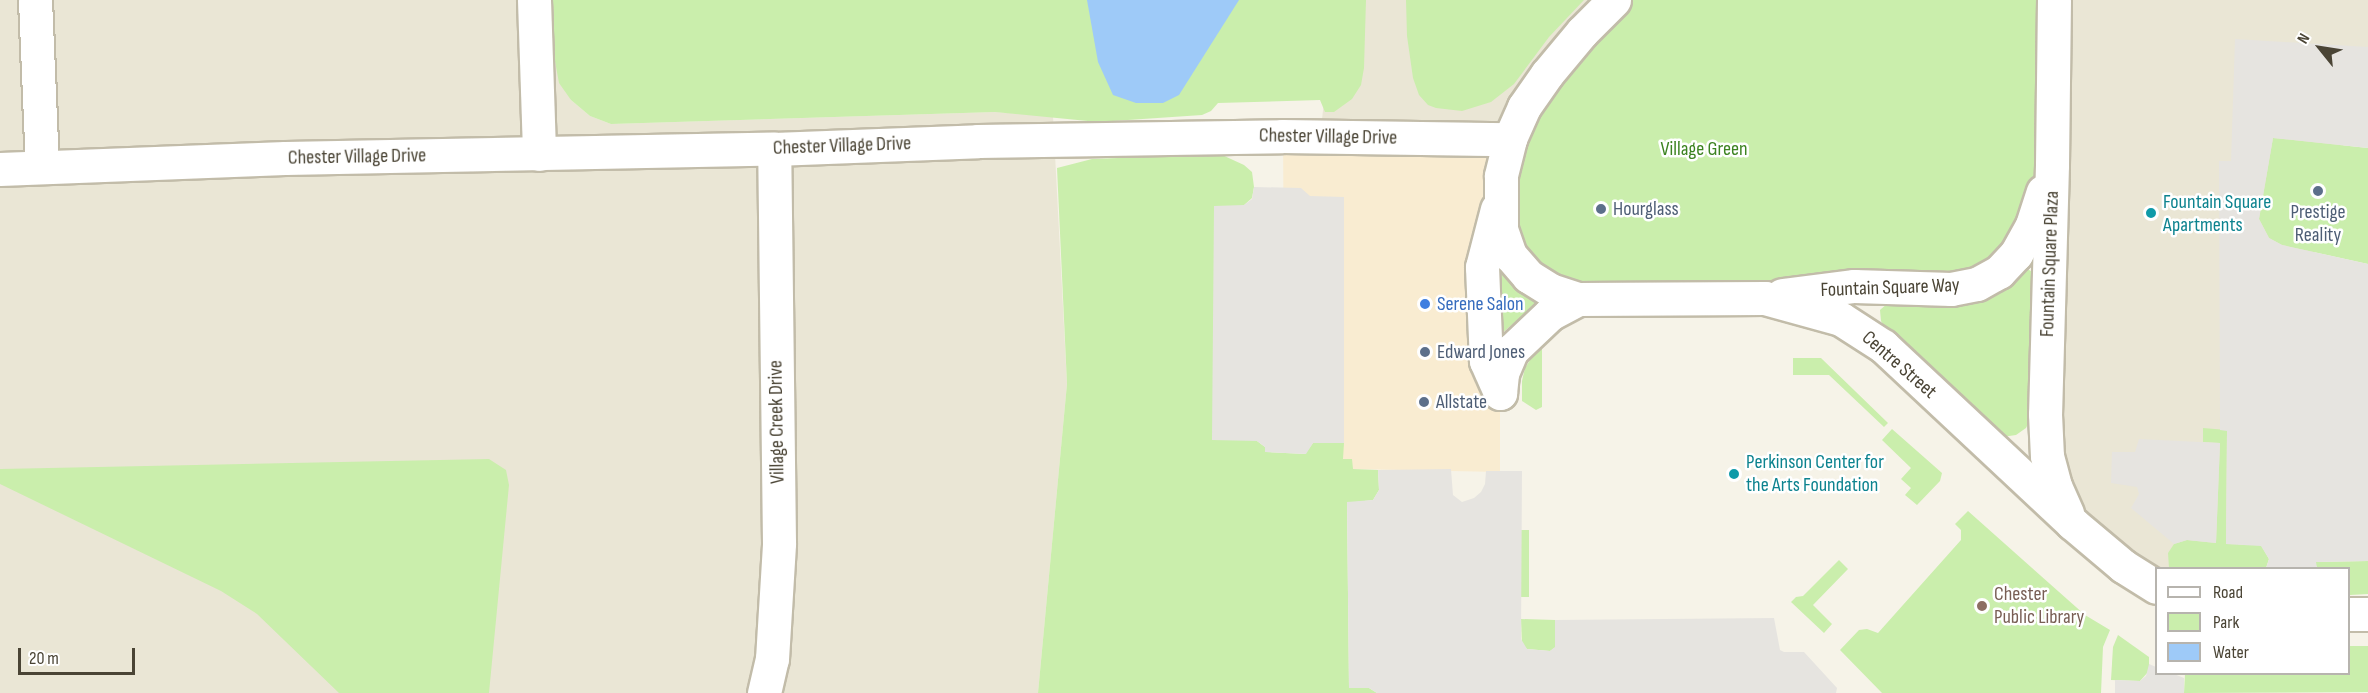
<!DOCTYPE html>
<html>
<head>
<meta charset="utf-8">
<style>
	body { margin:0 }
	#map { position:relative; width:2368px; height:693px; overflow:hidden; background:#f6f3e8; font-family:"Sofia Sans Condensed",sans-serif }
	div>[style] { position:absolute }
	[style*='--x'] { left:calc(var(--x)*1px); top:calc(var(--y)*1px); width:calc(var(--w)*1px); rotate:calc(var(--a)*1deg) }
	.residential>* { inset:0; background:#eae6d5 }
	.commercial>* { inset:0; background:#f9ecd1 }
	.green>* { inset:0; background:#caeeac; transform-origin:0 0 }
	.parking>* { inset:0; background:#e6e4e0 }
	.water>* { inset:0; background:#9ecaf8 }
	.roads { filter:drop-shadow(2px 0 #c2bca9) drop-shadow(-2px 0 #c2bca9) drop-shadow(0 2px #c2bca9) drop-shadow(0 -2px #c2bca9) }
	.street>* { height:33px; margin:-16.5px; padding:0 16.5px; transform-origin:16.5px; border-radius:16.5px; background:#fff }
	.dots>* { width:16px; height:16px; translate:-50% -50%; box-sizing:border-box; border:3px solid #fff; border-radius:50% }
	span { translate:-50% -50%; white-space:nowrap; text-align:center; line-height:1.15; -webkit-text-stroke:5px #fff; paint-order:stroke }
	.street-label { font-size:20px; color:#4a4435 }
	.park-label { font-size:20px; color:#3c8321 }
	.culture-label { font-size:20px; color:#0d838f }
	.left { translate:0 -50%; text-align:left }
	.service-label { font-size:20px; color:#4e5e75 }
	.shop-label { font-size:20px; color:#366cbe }
	.education-label { font-size:20px; color:#785e54 }
	.legend { position:absolute; left:2155px; top:567px; width:195px; height:108px; box-sizing:border-box; background:#fff; border:2px solid #b7b4ae; margin:0; padding:8px 10px; list-style:none; font-size:18px; color:#4a4435 }
	.legend li { display:flex; align-items:center; gap:12px; height:30px }
	.legend b { width:30px; border:2px solid #b7b4ae }
	.north { position:absolute; left:2290px; top:18px; width:60px; height:60px; -webkit-text-stroke:4px #fff; paint-order:stroke; rotate:300deg; font-size:16px; font-weight:700; line-height:24px; text-align:center; color:#4a4435 }
	.north::after { content:''; display:block; margin:auto; width:21px; height:27px; background:#4a4435; clip-path:polygon(50% 0,100% 100%,50% 72%,0 100%) }
	.scale { position:absolute; left:18px; top:648px; width:117px; height:27px; box-sizing:border-box; border:3px solid #4a4435; border-top:0; padding-left:8px; font-size:18px; line-height:21px; white-space:nowrap; color:#4a4435; -webkit-text-stroke:4px #fff; paint-order:stroke }
</style>
</head>
<body>
<div id="map">
	<div class="residential">
		<div style="clip-path:polygon(0 0,553px 0,554px 56px,571px 100px,590px 116px,611px 124px,995px 112px,1053px 116px,1067px 384px,1038px 693px,0 693px)"></div>
		<div style="clip-path:polygon(1336px 0,1614px 0,1509px 138px,1320px 136px)"></div>
		<div style="clip-path:polygon(2054px 0,2368px 0,2368px 51px,2232px 568px,2156px 568px,2074px 523px,2046px 415px)"></div>
	</div>
	<div class="commercial">
		<div style="clip-path:polygon(1283px 136px,1509px 139px,1481px 267px,1500px 393px,1500px 472px,1353px 469px,1285px 442px)"></div>
	</div>
	<div class="green">
		<div style="clip-path:polygon(553px 0,1366px 0,1364px 68px,1361px 85px,1352px 99px,1334px 112px,1325px 112px,1320px 100px,1218px 103px,1211px 111px,1202px 115px,1098px 122px,995px 112px,611px 124px,590px 116px,571px 100px,559px 83px,554px 56px)"></div>
		<div style="clip-path:polygon(1406px 0,1584px 0,1549px 37px,1514px 84px,1491px 102px,1462px 111px,1436px 108px,1428px 105px,1419px 95px,1413px 78px,1407px 36px)"></div>
		<div style="clip-path:polygon(1616px 0,2053px 0,2031px 225px,1977px 284px,1550px 290px,1502px 229px,1510px 139px)"></div>
		<div style="clip-path:polygon(2273px 138px,2368px 148px,2368px 264px,2282px 245px,2269px 238px,2259px 219px)"></div>
		<div style="clip-path:polygon(1220px 154px,1244px 165px,1252px 172px,1254px 187px,1252px 198px,1243px 206px,1257px 441px,1265px 447px,1266px 452px,1305px 454px,1313px 443px,1344px 443px,1343px 459px,1352px 459px,1353px 469px,1378px 470px,1379px 490px,1373px 500px,1347px 503px,1349px 687px,1369px 688px,1377px 693px,1038px 693px,1067px 384px,1057px 168px,1092px 159px)"></div>
		<div style="clip-path:polygon(1500px 261px,1506px 277px,1517px 288px,1540px 301px,1501px 334px)"></div>
		<div style="clip-path:polygon(2023px 267px,2033px 272px,2031px 418px,2026px 428px,2016px 435px,2002px 437px,1889px 334px,1881px 321px,1880px 310px,1888px 303px)"></div>
		<div style="clip-path:polygon(1542px 341px,1542px 407px,1536px 410px,1522px 401px,1522px 381px,1525px 368px)"></div>
		<div style="clip-path:polygon(1793px 358px,1821px 358px,1888px 423px,1884px 427px,1829px 375px,1793px 375px)"></div>
		<div style="clip-path:polygon(2203px 428px,2227px 430px,2226px 544px,2261px 545px,2269px 559px,2266px 568px,2169px 568px,2168px 553px,2174px 544px,2187px 540px,2216px 543px,2220px 443px,2203px 442px)"></div>
		<div style="clip-path:polygon(1892px 429px,1942px 473px,1940px 481px,1917px 505px,1905px 495px,1911px 488px,1901px 479px,1911px 468px,1882px 440px)"></div>
		<div style="clip-path:polygon(489px 459px,506px 470px,509px 485px,489px 693px,339px 693px,257px 614px,221px 591px,0 484px,0 469px)"></div>
		<div style="clip-path:polygon(1968px 511px,2085px 615px,2110px 630px,2103px 647px,2101px 693px,1882px 693px,1840px 650px,1859px 630px,1867px 629px,1878px 633px,1961px 540px,1961px 530px,1955px 524px)"></div>
		<div style="left:1521px;top:530px;width:8px;height:67px"></div>
		<div style="clip-path:polygon(1839px 560px,1848px 569px,1813px 605px,1832px 624px,1824px 633px,1791px 602px,1796px 597px,1803px 596px)"></div>
		<div style="clip-path:polygon(2368px 561px,2368px 594px,2350px 595px,2348px 568px,2317px 568px,2315px 562px)"></div>
		<div style="clip-path:polygon(1521px 619px,1555px 620px,1556px 647px,1550px 651px,1527px 649px,1522px 645px)"></div>
		<div style="clip-path:polygon(2118px 635px,2149px 657px,2149px 671px,2140px 681px,2111px 680px,2113px 647px)"></div>
		<div style="clip-path:polygon(2349px 646px,2368px 646px,2368px 692px,2184px 693px,2185px 674px,2348px 674px)"></div>
	</div>
	<div class="parking">
		<div style="clip-path:polygon(2235px 39px,2368px 47px,2368px 148px,2273px 138px,2259px 219px,2269px 238px,2282px 245px,2368px 264px,2368px 561px,2316px 562px,2317px 568px,2266px 568px,2269px 559px,2261px 546px,2226px 544px,2227px 431px,2220px 430px,2219px 161px,2231px 161px)"></div>
		<div style="clip-path:polygon(1254px 187px,1301px 188px,1310px 196px,1344px 197px,1344px 443px,1313px 443px,1306px 454px,1265px 452px,1265px 447px,1257px 441px,1212px 440px,1214px 206px,1244px 205px,1252px 199px)"></div>
		<div style="clip-path:polygon(2139px 439px,2220px 443px,2216px 543px,2187px 540px,2174px 544px,2131px 508px,2139px 494px,2137px 487px,2111px 483px,2112px 452px,2135px 452px)"></div>
		<div style="clip-path:polygon(1451px 469px,1453px 495px,1462px 502px,1474px 498px,1481px 492px,1485px 484px,1486px 471px,1522px 471px,1521px 639px,1527px 649px,1550px 651px,1555px 647px,1555px 620px,1774px 618px,1780px 650px,1784px 652px,1804px 652px,1837px 688px,1836px 693px,1377px 693px,1369px 688px,1349px 688px,1347px 502px,1373px 500px,1379px 490px,1378px 470px)"></div>
		<div style="clip-path:polygon(2149px 664px,2156px 667px,2156px 674px,2174px 674px,2184px 678px,2184px 693px,2115px 693px,2115px 680px,2140px 681px,2146px 676px)"></div>
	</div>
	<div class="water">
		<div style="clip-path:polygon(1087px 0,1239px 0,1179px 95px,1163px 103px,1136px 103px,1113px 95px,1098px 62px)"></div>
	</div>
	<div class="roads">
		<div class="street">
			<div style="--x:35;--y:0;--w:167;--a:87.6"></div>
			<div style="--x:534;--y:0;--w:154;--a:88.1"></div>
			<div style="--x:1614;--y:0;--w:45;--a:135"></div>
			<div style="--x:1582;--y:32;--w:55;--a:129.8"></div>
			<div style="--x:1547;--y:74;--w:40;--a:124.9"></div>
			<div style="--x:1524;--y:107;--w:35;--a:114"></div>
			<div style="--x:1510;--y:139;--w:38;--a:104"></div>
			<div style="--x:1501;--y:176;--w:53;--a:90"></div>
			<div style="--x:1501;--y:229;--w:28;--a:71"></div>
			<div style="--x:1510;--y:255;--w:28;--a:49"></div>
			<div style="--x:1528;--y:276;--w:26;--a:32"></div>
			<div style="--x:1550;--y:290;--w:29;--a:18"></div>
			<div style="--x:1578;--y:299;--w:187;--a:-0.3"></div>
			<div style="--x:1765;--y:298;--w:79;--a:15.4"></div>
			<div style="--x:1841;--y:319;--w:50;--a:32.7"></div>
			<div style="--x:1883;--y:346;--w:259;--a:43.1"></div>
			<div style="--x:2072;--y:523;--w:67;--a:40.1"></div>
			<div style="--x:2123;--y:566;--w:39;--a:32"></div>
			<div style="--x:2054;--y:0;--w:165;--a:90.7"></div>
			<div style="--x:2052;--y:165;--w:249;--a:91.6"></div>
			<div style="--x:2045;--y:414;--w:42;--a:87.3"></div>
			<div style="--x:2047;--y:456;--w:31;--a:75"></div>
			<div style="--x:2055;--y:486;--w:30;--a:66"></div>
			<div style="--x:0;--y:169;--w:285;--a:-2.2"></div>
			<div style="--x:285;--y:158;--w:489;--a:-1.1"></div>
			<div style="--x:774;--y:149;--w:204;--a:-2.2"></div>
			<div style="--x:978;--y:141;--w:304;--a:-0.9"></div>
			<div style="--x:1282;--y:136;--w:228;--a:0.8"></div>
			<div style="--x:1497;--y:209;--w:60;--a:104.5"></div>
			<div style="--x:1482;--y:267;--w:94;--a:87.6"></div>
			<div style="--x:1486;--y:361;--w:35;--a:66"></div>
			<div style="--x:1782;--y:295;--w:73;--a:-7.1"></div>
			<div style="--x:1854;--y:286;--w:97;--a:1.8"></div>
			<div style="--x:1951;--y:289;--w:26;--a:-11"></div>
			<div style="--x:1977;--y:284;--w:25;--a:-29"></div>
			<div style="--x:1999;--y:272;--w:25;--a:-47"></div>
			<div style="--x:2016;--y:254;--w:33;--a:-61"></div>
			<div style="--x:2032;--y:225;--w:35;--a:-72"></div>
			<div style="--x:1500;--y:393;--w:20;--a:-84"></div>
			<div style="--x:1502;--y:373;--w:25;--a:-67"></div>
			<div style="--x:1512;--y:350;--w:52;--a:-43.5"></div>
			<div style="--x:1550;--y:314;--w:32;--a:-28"></div>
			<div style="--x:2348;--y:614;--w:20;--a:0"></div>
			<div style="--x:764;--y:693;--w:35;--a:-77"></div>
			<div style="--x:772;--y:659;--w:116;--a:-86.5"></div>
			<div style="--x:779;--y:543;--w:394;--a:-90.7"></div>
		</div>
	</div>
	<div class="dots">
		<div style="left:2318px;top:191px;background:#5c6f8a"></div>
		<div style="left:1601px;top:209px;background:#5c6f8a"></div>
		<div style="left:2151px;top:213px;background:#0f9aa8"></div>
		<div style="left:1425px;top:304px;background:#3f7fe0"></div>
		<div style="left:1425px;top:352px;background:#5c6f8a"></div>
		<div style="left:1424px;top:402px;background:#5c6f8a"></div>
		<div style="left:1734px;top:474px;background:#0f9aa8"></div>
		<div style="left:1982px;top:606px;background:#8d6e63"></div>
	</div>
	<div class="street-label">
		<span style="left:1328px;top:137px;rotate:1deg">Chester Village Drive</span>
		<span style="left:842px;top:146px;rotate:-2deg">Chester Village Drive</span>
		<span style="left:357px;top:157px;rotate:-1deg">Chester Village Drive</span>
		<span style="left:2050px;top:264px;rotate:-88deg">Fountain Square Plaza</span>
		<span style="left:1890px;top:288px;rotate:-2deg">Fountain Square Way</span>
		<span style="left:1899px;top:365px;rotate:41deg">Centre Street</span>
		<span style="left:777px;top:422px;rotate:-91deg">Village Creek Drive</span>
	</div>
	<div class="park-label">
		<span style="left:1704px;top:149px">Village Green</span>
	</div>
	<div class="culture-label">
		<span class="left" style="left:2163px;top:214px">Fountain Square<br>Apartments</span>
		<span class="left" style="left:1746px;top:474px">Perkinson Center for<br>the Arts Foundation</span>
	</div>
	<div class="service-label">
		<span class="left" style="left:1613px;top:209px">Hourglass</span>
		<span style="left:2318px;top:224px">Prestige<br>Reality</span>
		<span class="left" style="left:1437px;top:352px">Edward Jones</span>
		<span class="left" style="left:1436px;top:402px">Allstate</span>
	</div>
	<div class="shop-label">
		<span class="left" style="left:1437px;top:304px">Serene Salon</span>
	</div>
	<div class="education-label">
		<span class="left" style="left:1994px;top:606px">Chester<br>Public Library</span>
	</div>
	<ul class="legend">
	<li><b style="height:8px;background:#fff"></b>Road</li>
	<li><b style="height:16px;background:#caeeac"></b>Park</li>
	<li><b style="height:16px;background:#9ecaf8"></b>Water</li>
	</ul>
	<div class="north">N</div>
	<div class="scale">20 m</div>
</div>
</body>
</html>
